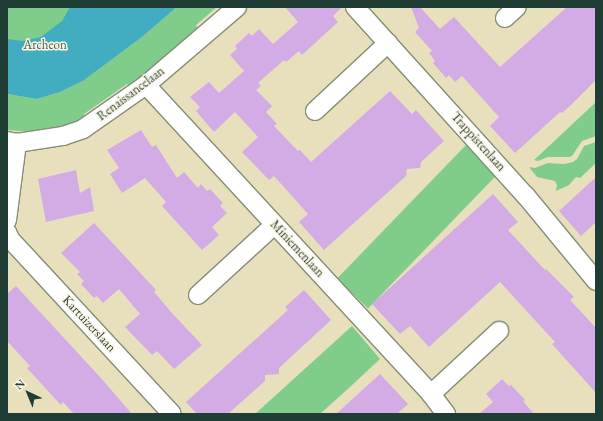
<!DOCTYPE html>
<html>
<head>
<meta charset="utf-8">
<style>
	body { margin:0 }
	#map { position:relative; width:603px; height:421px; overflow:hidden; background:#e8e0bc; font-family:"EB Garamond",serif }
	div>[style] { position:absolute }
	[style*='--x'] { left:calc(var(--x)*1px); top:calc(var(--y)*1px); width:calc(var(--w)*1px); rotate:calc(var(--a)*1deg) }
	.green>* { inset:0; background:#80cd8b; transform-origin:0 0 }
	.water>* { inset:0; background:#42acc1 }
	.building>* { inset:0; background:#d3ace5 }
	.roads { filter:drop-shadow(1px 0 #848e78) drop-shadow(-1px 0 #848e78) drop-shadow(0 1px #848e78) drop-shadow(0 -1px #848e78) }
	.street>* { height:18px; margin:-9px; padding:0 9px; transform-origin:9px; border-radius:9px; background:#fff }
	span { translate:-50% -50%; white-space:nowrap; text-align:center; line-height:1.15; -webkit-text-stroke:3px #fcf5e5; paint-order:stroke }
	.park-label { font-size:13px; color:#37614a }
	.street-label { font-size:13px; color:#1f3d34 }
	.frame { position:absolute; inset:0; border:8px solid #1f3d34; pointer-events:none }
	.north { position:absolute; left:8px; top:373px; width:40px; height:40px; -webkit-text-stroke:3px #fcf5e5; paint-order:stroke; rotate:316deg; font-size:11px; font-weight:700; line-height:16px; text-align:center; color:#1f3d34 }
	.north::after { content:''; display:block; margin:auto; width:14px; height:18px; background:#1f3d34; clip-path:polygon(50% 0,100% 100%,50% 72%,0 100%) }
</style>
</head>
<body>
<div id="map">
	<div class="green">
		<div style="clip-path:polygon(7px 7px,143px 7px,7px 87px)"></div>
		<div style="clip-path:polygon(177px 7px,217px 7px,196px 25px,198px 30px,131px 87px,127px 84px,84px 114px,86px 118px,75px 125px,34px 132px,7px 130px,7px 94px,37px 99px,60px 92px,83px 81px,142px 37px)"></div>
		<div style="clip-path:polygon(596px 102px,596px 136px,582px 141px,572px 156px,569px 157px,548px 157px,538px 161px,534px 160px)"></div>
		<div style="clip-path:polygon(596px 142px,596px 163px,580px 178px,576px 177px,569px 185px,556px 191px,557px 185px,555px 181px,537px 177px,529px 167px,535px 168px,548px 163px,564px 164px,573px 162px,577px 159px,584px 146px)"></div>
		<div style="left:467px;top:144px;width:43px;height:187px;rotate:44deg"></div>
		<div style="clip-path:polygon(352px 326px,380px 359px,350px 387px,320px 414px,255px 414px)"></div>
	</div>
	<div class="water">
		<div style="clip-path:polygon(70px 7px,177px 7px,142px 37px,83px 81px,60px 92px,37px 99px,7px 94px,7px 39px,23px 41px,41px 37px,62px 21px)"></div>
	</div>
	<div class="building">
		<div style="clip-path:polygon(285px 7px,342px 7px,333px 16px,338px 22px,302px 55px,299px 51px,286px 62px,284px 60px,258px 83px,261px 86px,256px 90px,272px 106px,266px 112px,277px 124px,274px 126px,298px 151px,300px 150px,311px 162px,390px 91px,412px 114px,416px 110px,444px 141px,421px 162px,420px 168px,407px 169px,406px 176px,324px 250px,299px 222px,308px 214px,274px 176px,269px 180px,242px 152px,258px 137px,235px 112px,214px 132px,196px 111px,200px 107px,190px 97px,209px 82px,219px 93px,244px 71px,230px 55px,237px 49px,235px 46px,249px 33px,252px 36px,259px 29px,273px 44px,298px 22px)"></div>
		<div style="clip-path:polygon(411px 7px,420px 7px,440px 29px,454px 17px,500px 67px,567px 7px,596px 7px,596px 80px,571px 105px,562px 113px,560px 112px,515px 153px,490px 126px,499px 117px,462px 76px,455px 82px,449px 75px,446px 78px,433px 63px,435px 61px,429px 53px,432px 51px,415px 32px,419px 28px)"></div>
		<div style="clip-path:polygon(141px 130px,152px 147px,156px 145px,177px 178px,184px 172px,198px 188px,201px 184px,207px 191px,210px 189px,223px 203px,220px 206px,227px 213px,212px 227px,219px 235px,202px 250px,162px 206px,166px 202px,145px 178px,122px 193px,110px 174px,119px 168px,107px 150px)"></div>
		<div style="clip-path:polygon(76px 170px,80px 193px,90px 187px,94px 211px,46px 222px,38px 179px)"></div>
		<div style="clip-path:polygon(596px 177px,596px 222px,581px 236px,559px 211px)"></div>
		<div style="clip-path:polygon(493px 194px,518px 222px,508px 230px,545px 270px,546px 269px,574px 297px,570px 300px,596px 328px,596px 393px,552px 344px,555px 342px,500px 282px,429px 347px,410px 326px,400px 334px,372px 304px)"></div>
		<div style="clip-path:polygon(94px 223px,156px 290px,154px 292px,172px 313px,202px 345px,174px 369px,157px 351px,152px 355px,125px 327px,140px 314px,119px 289px,103px 303px,97px 296px,94px 298px,81px 284px,84px 281px,77px 274px,80px 272px,61px 253px)"></div>
		<div style="clip-path:polygon(16px 286px,100px 377px,132px 414px,74px 414px,63px 402px,61px 405px,47px 390px,27px 368px,30px 366px,7px 341px,7px 294px)"></div>
		<div style="clip-path:polygon(304px 290px,331px 320px,279px 368px,279px 374px,265px 375px,265px 381px,228px 414px,197px 414px,186px 402px,288px 310px,285px 307px)"></div>
		<div style="clip-path:polygon(380px 374px,408px 404px,397px 414px,336px 414px)"></div>
		<div style="clip-path:polygon(502px 379px,509px 386px,511px 385px,525px 400px,523px 401px,534px 414px,479px 414px,493px 402px,486px 394px)"></div>
	</div>
	<div class="roads">
		<div class="street">
			<div style="--x:355;--y:7;--w:255;--a:47.9"></div>
			<div style="--x:526;--y:196;--w:110;--a:50.5"></div>
			<div style="--x:505;--y:18;--w:16;--a:-43"></div>
			<div style="--x:146;--y:85;--w:420;--a:47.3"></div>
			<div style="--x:431;--y:394;--w:25;--a:53"></div>
			<div style="--x:315;--y:111;--w:100;--a:-43"></div>
			<div style="--x:7;--y:141;--w:10;--a:11"></div>
			<div style="--x:17;--y:143;--w:47;--a:-8.7"></div>
			<div style="--x:63;--y:136;--w:21;--a:-19"></div>
			<div style="--x:83;--y:129;--w:77;--a:-34.9"></div>
			<div style="--x:146;--y:85;--w:120;--a:-40.6"></div>
			<div style="--x:7;--y:220;--w:78;--a:-82.6"></div>
			<div style="--x:7;--y:232;--w:8;--a:67"></div>
			<div style="--x:10;--y:239;--w:238;--a:47.2"></div>
			<div style="--x:198;--y:295;--w:103;--a:-42.6"></div>
			<div style="--x:431;--y:394;--w:93;--a:-42.8"></div>
		</div>
	</div>
	<div class="park-label">
		<span style="left:45px;top:45px">Archeon</span>
	</div>
	<div class="street-label">
		<span style="left:131px;top:94px;rotate:-37deg">Renaissancelaan</span>
		<span style="left:478px;top:142px;rotate:48deg">Trappistenlaan</span>
		<span style="left:297px;top:249px;rotate:47deg">Miniemenlaan</span>
		<span style="left:89px;top:324px;rotate:47deg">Kartuizerslaan</span>
	</div>
	<div class="frame"></div>
	<div class="north">N</div>
</div>
</body>
</html>
